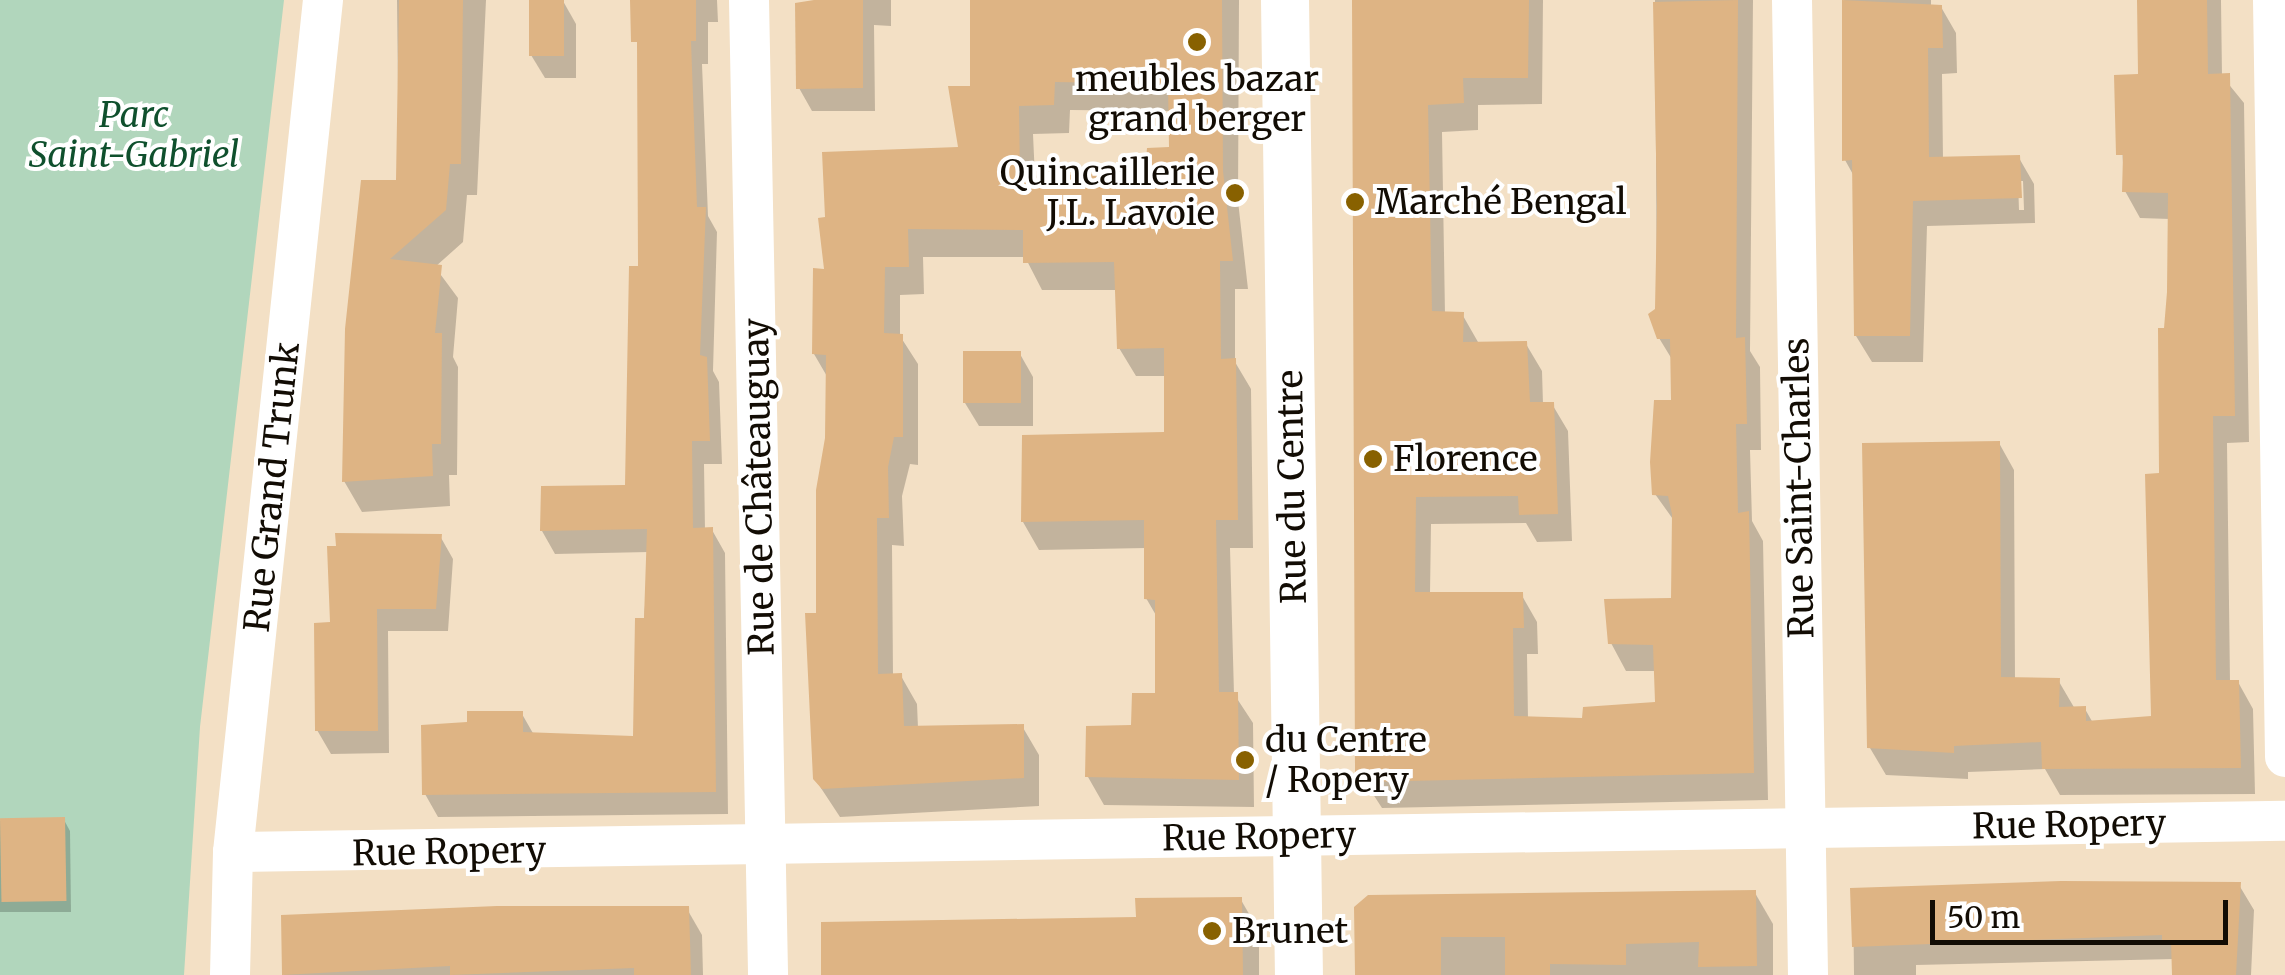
<!DOCTYPE html>
<html>
<head>
<meta charset="utf-8">
<style>
	body { margin:0 }
	#map { position:relative; width:2285px; height:975px; overflow:hidden; background:#f3e0c5; font-family:Merriweather,serif }
	div>[style] { position:absolute }
	[style*='--x'] { left:calc(var(--x)*1px); top:calc(var(--y)*1px); width:calc(var(--w)*1px); rotate:calc(var(--a)*1deg) }
	.green>* { inset:0; background:#b1d6bc }
	.shadow>* { inset:0; background:#0003 }
	.building>* { inset:0; background:#deb484; transform-origin:0 0 }
	.minor>* { height:40px; margin:-20px; padding:0 20px; transform-origin:20px; border-radius:20px; background:#fff }
	.tertiary>* { height:48px; margin:-24px; padding:0 24px; transform-origin:24px; border-radius:24px; background:#fff }
	.dots>* { width:28px; height:28px; translate:-50% -50%; box-sizing:border-box; border:5px solid #fff; border-radius:50% }
	span { translate:-50% -50%; white-space:nowrap; text-align:center; line-height:1.15; -webkit-text-stroke:8px #fff; paint-order:stroke }
	.poi-label { font-size:35px; color:#120c04 }
	.right { translate:-100% -50%; text-align:right }
	.left { translate:0 -50%; text-align:left }
	.park-label { font-size:35px; color:#0f502d; font-style:italic }
	.street-label { font-size:35px; color:#120c04 }
	.scale { position:absolute; left:1930px; top:900px; width:298px; height:45px; box-sizing:border-box; border:5px solid #120c04; border-top:0; padding-left:12px; font-size:30px; line-height:35px; white-space:nowrap; color:#120c04; -webkit-text-stroke:8px #fff; paint-order:stroke }
</style>
</head>
<body>
<div id="map">
	<div class="green">
		<div style="clip-path:polygon(0 0,284px 0,200px 727px,184px 975px,0 975px)"></div>
	</div>
	<div class="shadow">
		<div style="clip-path:polygon(397px 0,486px 0,477px 195px,467px 195px,463px 242px,435px 267px,458px 298px,453px 357px,458px 367px,457px 475px,449px 475px,450px 506px,362px 512px,344px 481px,399px 182px)"></div>
		<div style="clip-path:polygon(633px 0,717px 0,718px 22px,708px 22px,708px 64px,702px 64px,708px 216px,717px 232px,713px 371px,719px 382px,722px 464px,704px 464px,705px 530px,712px 530px,725px 553px,728px 814px,438px 817px,425px 794px,470px 724px,522px 714px,534px 735px,635px 738px,649px 552px,555px 554px,542px 531px,628px 488px,640px 269px,640px 52px)"></div>
		<div style="clip-path:polygon(816px 0,891px 0,891px 26px,874px 25px,875px 111px,812px 111px,799px 88px)"></div>
		<div style="clip-path:polygon(evenodd,1033px 0,1239px 0,1238px 201px,1248px 289px,1235px 289px,1235px 362px,1251px 389px,1253px 548px,1230px 548px,1234px 694px,1253px 723px,1254px 807px,1104px 805px,1088px 777px,1157px 696px,1157px 617px,1146px 598px,1146px 548px,1039px 550px,1023px 522px,1166px 435px,1166px 376px,1136px 376px,1119px 348px,1118px 290px,1042px 290px,1025px 257px,923px 257px,924px 294px,900px 295px,900px 336px,918px 364px,918px 465px,910px 464px,902px 496px,904px 546px,892px 545px,893px 676px,901px 676px,917px 704px,918px 728px,1022px 726px,1039px 755px,1039px 806px,840px 817px,815px 779px,828px 378px,814px 354px,827px 271px,961px 150px,973px 89px,1033px 0,1070px 110px,1171px 111px,1171px 149px,1148px 175px,1035px 178px,1033px 134px,1069px 133px,1070px 110px)"></div>
		<div style="clip-path:polygon(1354px 0,1543px 0,1542px 104px,1478px 105px,1478px 130px,1442px 132px,1445px 314px,1462px 314px,1478px 342px,1526px 344px,1542px 371px,1543px 404px,1552px 404px,1568px 431px,1572px 541px,1537px 542px,1526px 523px,1431px 524px,1430px 594px,1521px 594px,1537px 622px,1538px 654px,1527px 654px,1528px 719px,1584px 721px,1658px 704px,1657px 671px,1626px 671px,1611px 643px,1674px 600px,1675px 522px,1655px 494px,1674px 402px,1673px 361px,1659px 338px,1657px 311px,1655px 0,1753px 0,1750px 351px,1760px 367px,1761px 450px,1750px 450px,1752px 521px,1763px 541px,1768px 800px,1382px 808px,1358px 771px)"></div>
		<div style="clip-path:polygon(evenodd,1844px 0,1931px 0,1931px 7px,1941px 7px,1956px 33px,1957px 73px,1942px 74px,1943px 160px,2019px 158px,2034px 184px,2035px 223px,1927px 226px,1923px 362px,1872px 362px,1856px 336px,1855px 178px,1845px 160px,1844px 0,2018px 181px,2023px 181px,2024px 210px,2019px 210px,2018px 181px)"></div>
		<div style="clip-path:polygon(2140px 0,2221px 0,2222px 76px,2244px 103px,2249px 442px,2227px 443px,2230px 682px,2238px 682px,2253px 709px,2255px 794px,2060px 795px,2045px 769px,1968px 772px,1968px 779px,1886px 775px,1870px 748px,1999px 443px,2014px 470px,2015px 680px,2058px 680px,2075px 709px,2085px 709px,2093px 723px,2154px 719px,2170px 219px,2140px 218px,2125px 191px,2117px 77px,2141px 77px)"></div>
		<div style="clip-path:polygon(563px 1px,576px 24px,576px 78px,545px 78px,531px 55px)"></div>
		<div style="clip-path:polygon(1020px 354px,1033px 377px,1033px 426px,979px 426px,965px 403px)"></div>
		<div style="clip-path:polygon(440px 536px,453px 559px,448px 631px,388px 631px,389px 753px,331px 754px,317px 730px,333px 625px)"></div>
		<div style="clip-path:polygon(64px 820px,70px 831px,71px 912px,0 912px,0 821px)"></div>
		<div style="clip-path:polygon(2239px 885px,2254px 910px,2251px 975px,2175px 975px,2174px 959px,1916px 965px,1916px 975px,1854px 975px,1853px 890px)"></div>
		<div style="clip-path:polygon(1755px 893px,1773px 924px,1773px 975px,1360px 975px,1357px 909px)"></div>
		<div style="clip-path:polygon(1241px 900px,1259px 931px,1259px 975px,823px 975px)"></div>
		<div style="clip-path:polygon(687px 909px,702px 935px,703px 975px,284px 975px,283px 917px)"></div>
	</div>
	<div class="building">
		<div style="clip-path:polygon(399px 0,463px 0,461px 164px,450px 164px,446px 210px,390px 259px,442px 265px,435px 333px,442px 333px,441px 444px,432px 444px,433px 476px,342px 482px,345px 329px,361px 180px,396px 180px)"></div>
		<div style="left:529px;top:0;width:35px;height:56px"></div>
		<div style="clip-path:polygon(630px 0,696px 0,696px 41px,691px 41px,697px 207px,706px 207px,700px 355px,707px 357px,710px 441px,692px 441px,693px 528px,713px 527px,716px 792px,422px 795px,421px 725px,467px 722px,467px 711px,523px 711px,523px 732px,633px 736px,635px 618px,644px 618px,647px 529px,540px 531px,541px 486px,625px 485px,629px 266px,638px 266px,637px 42px,631px 42px)"></div>
		<div style="clip-path:polygon(814px 0,863px 0,863px 88px,796px 89px,795px 3px)"></div>
		<div style="clip-path:polygon(evenodd,970px 0,1222px 0,1223px 171px,1233px 261px,1220px 261px,1221px 359px,1236px 358px,1238px 520px,1216px 520px,1219px 692px,1238px 692px,1239px 780px,1085px 777px,1086px 726px,1131px 725px,1132px 693px,1155px 693px,1155px 600px,1144px 599px,1144px 520px,1021px 522px,1022px 435px,1164px 432px,1164px 348px,1117px 349px,1114px 262px,1023px 263px,1023px 230px,908px 229px,909px 267px,885px 267px,884px 333px,903px 334px,903px 437px,894px 437px,888px 467px,889px 518px,877px 518px,878px 674px,902px 673px,904px 726px,1024px 724px,1024px 778px,822px 789px,813px 779px,805px 613px,816px 613px,816px 490px,825px 438px,826px 355px,812px 354px,813px 268px,824px 269px,818px 218px,825px 217px,822px 152px,958px 147px,948px 86px,970px 86px,970px 0,1055px 82px,1168px 84px,1169px 147px,1147px 148px,1145px 173px,1020px 176px,1019px 106px,1054px 105px,1055px 82px)"></div>
		<div style="clip-path:polygon(1352px 0,1529px 0,1528px 78px,1463px 78px,1464px 103px,1428px 105px,1432px 311px,1464px 312px,1463px 342px,1527px 341px,1530px 402px,1554px 402px,1558px 514px,1519px 515px,1518px 496px,1416px 497px,1415px 592px,1523px 592px,1524px 628px,1513px 628px,1514px 716px,1582px 718px,1583px 707px,1655px 702px,1653px 645px,1608px 644px,1604px 599px,1671px 598px,1672px 514px,1668px 496px,1652px 495px,1650px 462px,1654px 400px,1671px 400px,1670px 339px,1657px 339px,1648px 314px,1655px 309px,1657px 206px,1653px 2px,1738px 0,1736px 338px,1745px 337px,1747px 424px,1736px 424px,1738px 513px,1749px 511px,1754px 773px,1365px 782px,1355px 772px)"></div>
		<div style="clip-path:polygon(1842px 0,1942px 5px,1943px 48px,1928px 48px,1929px 157px,2020px 155px,2022px 198px,1913px 201px,1910px 336px,1854px 336px,1852px 160px,1842px 161px)"></div>
		<div style="clip-path:polygon(2137px 0,2207px 0,2208px 74px,2230px 73px,2235px 416px,2213px 416px,2216px 680px,2239px 680px,2241px 768px,2042px 769px,2041px 742px,1954px 746px,1954px 753px,1867px 748px,1862px 443px,2000px 441px,2001px 677px,2060px 678px,2059px 707px,2086px 706px,2086px 721px,2151px 716px,2145px 474px,2159px 473px,2158px 328px,2164px 328px,2167px 292px,2168px 193px,2122px 192px,2123px 155px,2116px 155px,2114px 75px,2138px 74px)"></div>
		<div style="left:963px;top:351px;width:58px;height:52px"></div>
		<div style="clip-path:polygon(335px 533px,442px 534px,436px 609px,377px 609px,378px 731px,315px 731px,314px 623px,330px 622px,327px 546px,336px 546px)"></div>
		<div style="left:65px;top:817px;width:84px;height:65px;rotate:89deg"></div>
		<div style="clip-path:polygon(2061px 881px,2241px 882px,2236px 975px,2172px 975px,2171px 941px,2162px 942px,2162px 935px,1852px 947px,1850px 888px)"></div>
		<div style="clip-path:polygon(1756px 890px,1757px 966px,1698px 967px,1699px 942px,1626px 944px,1626px 965px,1550px 964px,1550px 975px,1505px 975px,1505px 937px,1441px 937px,1441px 975px,1355px 975px,1354px 907px,1368px 895px)"></div>
		<div style="clip-path:polygon(1242px 897px,1243px 975px,821px 975px,821px 922px,1136px 917px,1135px 898px)"></div>
		<div style="clip-path:polygon(497px 906px,689px 906px,691px 975px,634px 975px,634px 968px,450px 975px,450px 966px,282px 975px,281px 915px)"></div>
	</div>
	<div class="minor">
		<div style="--x:749;--y:0;--w:975;--a:88.88"></div>
		<div style="--x:1792;--y:0;--w:975;--a:89.06"></div>
		<div style="--x:2273;--y:0;--w:757;--a:89.09"></div>
		<div style="--x:233;--y:852;--w:2052;--a:-0.87"></div>
		<div style="--x:230;--y:975;--w:123;--a:-88.6"></div>
		<div style="--x:233;--y:852;--w:857;--a:-83.97"></div>
	</div>
	<div class="tertiary">
		<div style="--x:1285;--y:0;--w:975;--a:89.18"></div>
	</div>
	<div class="dots">
		<div style="left:1197px;top:42px;background:#886100"></div>
		<div style="left:1235px;top:193px;background:#886100"></div>
		<div style="left:1355px;top:202px;background:#886100"></div>
		<div style="left:1373px;top:459px;background:#886100"></div>
		<div style="left:1245px;top:760px;background:#886100"></div>
		<div style="left:1212px;top:931px;background:#886100"></div>
	</div>
	<div class="poi-label">
		<span style="left:1197px;top:99px">meubles bazar<br>grand berger</span>
		<span class="right" style="left:1215px;top:193px">Quincaillerie<br>J.L. Lavoie</span>
		<span class="left" style="left:1375px;top:202px">Marché Bengal</span>
		<span class="left" style="left:1393px;top:459px">Florence</span>
		<span class="left" style="left:1265px;top:760px">du Centre<br>/ Ropery</span>
		<span class="left" style="left:1232px;top:931px">Brunet</span>
	</div>
	<div class="park-label">
		<span style="left:134px;top:135px">Parc<br>Saint-Gabriel</span>
	</div>
	<div class="street-label">
		<span style="left:272px;top:487px;rotate:-84deg">Rue Grand Trunk</span>
		<span style="left:759px;top:487px;rotate:-91deg">Rue de Châteauguay</span>
		<span style="left:1292px;top:487px;rotate:-91deg">Rue du Centre</span>
		<span style="left:1799px;top:488px;rotate:-91deg">Rue Saint-Charles</span>
		<span style="left:2069px;top:825px;rotate:-1deg">Rue Ropery</span>
		<span style="left:1259px;top:837px;rotate:-1deg">Rue Ropery</span>
		<span style="left:449px;top:852px;rotate:-1deg">Rue Ropery</span>
	</div>
	<div class="scale">50 m</div>
</div>
</body>
</html>
